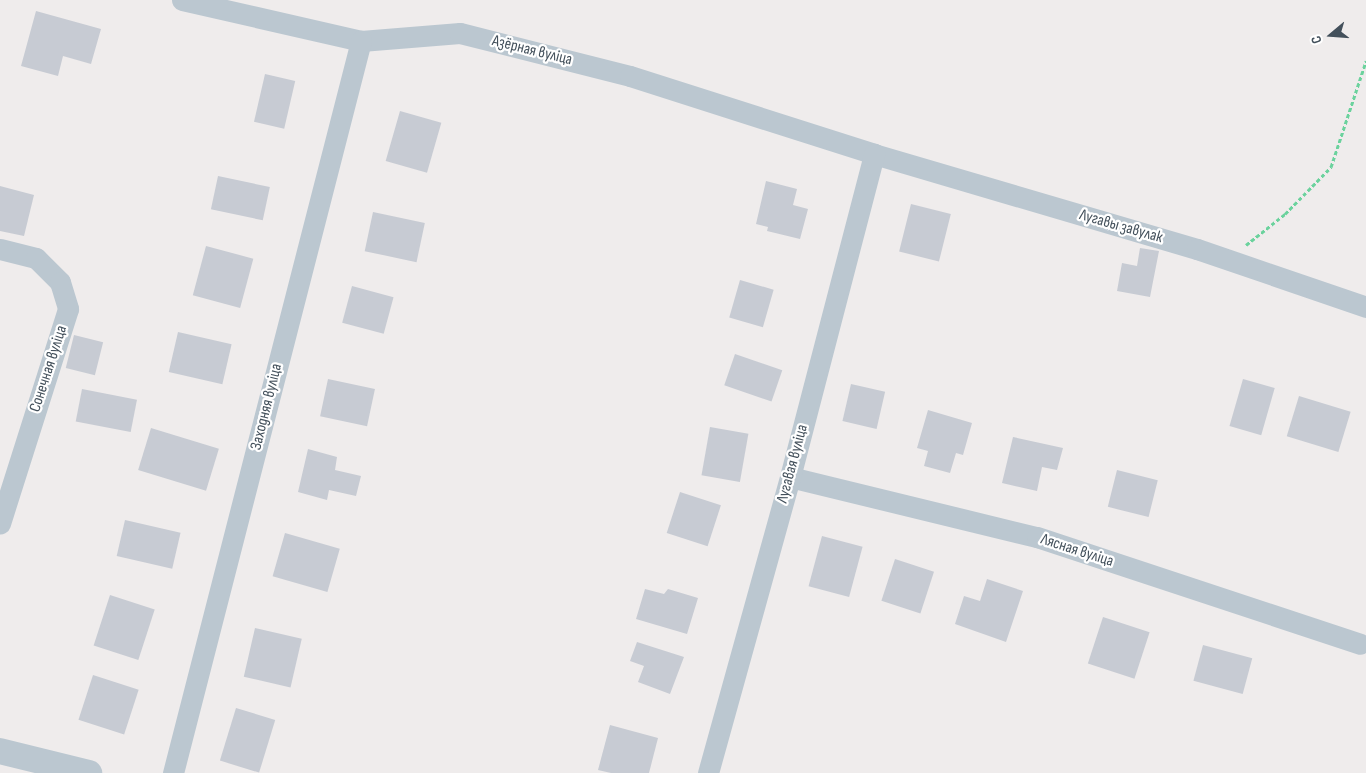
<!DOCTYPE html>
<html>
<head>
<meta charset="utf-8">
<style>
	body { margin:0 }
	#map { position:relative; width:1366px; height:773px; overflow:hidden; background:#efecec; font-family:"Sofia Sans Condensed",sans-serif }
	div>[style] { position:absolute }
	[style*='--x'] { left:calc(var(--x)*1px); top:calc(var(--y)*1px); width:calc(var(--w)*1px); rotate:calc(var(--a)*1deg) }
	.building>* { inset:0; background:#c7cbd3; transform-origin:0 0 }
	.path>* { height:3px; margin-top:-1.5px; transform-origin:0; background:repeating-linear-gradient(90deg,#6bd29d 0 4px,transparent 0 6.5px) }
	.minor>* { height:21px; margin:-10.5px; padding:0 10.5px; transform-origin:10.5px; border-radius:10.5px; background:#bbc7d0 }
	.tertiary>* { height:26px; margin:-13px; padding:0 13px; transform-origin:13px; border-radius:13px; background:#bbc7d0 }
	span { translate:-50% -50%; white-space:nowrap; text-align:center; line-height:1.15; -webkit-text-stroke:4.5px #fff; paint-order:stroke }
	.street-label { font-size:16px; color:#43505b }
	.north { position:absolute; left:1306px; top:10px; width:50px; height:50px; -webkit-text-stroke:4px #fff; paint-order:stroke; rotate:252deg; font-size:14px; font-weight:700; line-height:20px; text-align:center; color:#43505b }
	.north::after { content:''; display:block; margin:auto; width:18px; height:22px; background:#43505b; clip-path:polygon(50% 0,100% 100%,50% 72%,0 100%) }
</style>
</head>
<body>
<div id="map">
	<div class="building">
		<div style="clip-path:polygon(36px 11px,101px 29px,91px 64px,63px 56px,58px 76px,21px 66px)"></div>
		<div style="left:265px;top:74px;width:31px;height:49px;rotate:13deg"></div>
		<div style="left:400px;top:111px;width:43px;height:52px;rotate:16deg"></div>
		<div style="left:218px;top:176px;width:53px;height:34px;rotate:12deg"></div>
		<div style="clip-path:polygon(766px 181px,797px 189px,793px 205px,808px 209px,800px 239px,767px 231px,768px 227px,756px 224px)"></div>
		<div style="clip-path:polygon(0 186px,34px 195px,24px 236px,0 231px)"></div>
		<div style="left:911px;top:204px;width:41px;height:49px;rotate:14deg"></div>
		<div style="left:373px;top:212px;width:53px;height:40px;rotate:12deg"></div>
		<div style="left:206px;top:246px;width:49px;height:51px;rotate:15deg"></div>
		<div style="clip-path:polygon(1140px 248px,1159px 251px,1150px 297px,1117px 291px,1122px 263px,1137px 266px)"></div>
		<div style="left:740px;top:280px;width:35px;height:39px;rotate:16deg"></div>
		<div style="left:352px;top:286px;width:43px;height:38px;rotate:15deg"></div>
		<div style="left:178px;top:332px;width:55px;height:41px;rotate:13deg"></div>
		<div style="left:74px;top:335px;width:30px;height:34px;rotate:14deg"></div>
		<div style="left:735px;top:354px;width:50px;height:33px;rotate:19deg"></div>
		<div style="left:328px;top:379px;width:48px;height:38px;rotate:12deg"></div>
		<div style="left:1243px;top:379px;width:33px;height:49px;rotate:16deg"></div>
		<div style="left:851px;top:384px;width:35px;height:38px;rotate:13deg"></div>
		<div style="left:82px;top:389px;width:56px;height:33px;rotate:11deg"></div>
		<div style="left:1299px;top:396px;width:54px;height:42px;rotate:17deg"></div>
		<div style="clip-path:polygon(928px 410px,972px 423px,963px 455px,956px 453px,950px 473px,924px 466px,928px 451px,917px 448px)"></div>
		<div style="left:710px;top:427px;width:39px;height:49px;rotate:10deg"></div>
		<div style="left:151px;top:428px;width:71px;height:44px;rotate:17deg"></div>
		<div style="clip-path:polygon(1013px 437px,1063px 448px,1057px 470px,1042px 467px,1037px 491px,1002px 483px)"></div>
		<div style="clip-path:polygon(308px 449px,337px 457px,335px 470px,361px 476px,356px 496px,329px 490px,327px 500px,298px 492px)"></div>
		<div style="left:1117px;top:470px;width:42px;height:38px;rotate:14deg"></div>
		<div style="left:680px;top:492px;width:43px;height:43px;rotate:18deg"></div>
		<div style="left:125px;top:520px;width:57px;height:37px;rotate:13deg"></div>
		<div style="left:285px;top:533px;width:57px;height:45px;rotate:16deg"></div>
		<div style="left:822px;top:536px;width:42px;height:52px;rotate:15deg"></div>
		<div style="left:895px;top:559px;width:41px;height:44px;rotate:18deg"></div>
		<div style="clip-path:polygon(987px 579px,1023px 591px,1006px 642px,955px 624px,964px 596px,980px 601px)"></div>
		<div style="clip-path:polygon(645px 589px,664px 594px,668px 589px,698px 598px,687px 634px,636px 619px)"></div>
		<div style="left:110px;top:595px;width:47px;height:53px;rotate:18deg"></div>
		<div style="left:1103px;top:617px;width:49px;height:49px;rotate:18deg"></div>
		<div style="left:255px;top:628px;width:48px;height:50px;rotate:13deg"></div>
		<div style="clip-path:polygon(637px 642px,684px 657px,670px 694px,638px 682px,644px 666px,630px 661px)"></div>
		<div style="left:1203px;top:645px;width:51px;height:37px;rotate:15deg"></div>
		<div style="left:93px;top:675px;width:48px;height:47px;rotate:18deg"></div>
		<div style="left:236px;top:708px;width:41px;height:55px;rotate:17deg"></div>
		<div style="clip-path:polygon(610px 725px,658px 738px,649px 773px,611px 773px,598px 770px)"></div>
	</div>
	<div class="path">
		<div style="--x:1246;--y:245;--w:50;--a:-38.5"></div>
		<div style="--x:1285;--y:214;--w:66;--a:-45.6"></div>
		<div style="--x:1331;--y:167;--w:112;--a:-71.7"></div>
	</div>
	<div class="minor">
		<div style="--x:182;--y:0;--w:184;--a:12.9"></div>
		<div style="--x:361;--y:41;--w:99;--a:-4.6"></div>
		<div style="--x:460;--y:33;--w:175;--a:14.2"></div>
		<div style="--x:630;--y:76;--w:256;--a:17.7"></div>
		<div style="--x:874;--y:154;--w:337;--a:16.4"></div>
		<div style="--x:1197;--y:249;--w:179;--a:18.9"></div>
		<div style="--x:0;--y:249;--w:37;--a:14"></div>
		<div style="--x:36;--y:258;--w:34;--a:45"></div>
		<div style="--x:60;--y:282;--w:28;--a:73"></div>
		<div style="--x:68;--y:309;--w:225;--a:107.6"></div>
		<div style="--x:790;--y:477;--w:254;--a:13.7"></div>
		<div style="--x:1037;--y:537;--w:340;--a:18.3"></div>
		<div style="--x:173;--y:773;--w:756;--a:-75.6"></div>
		<div style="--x:708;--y:773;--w:307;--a:-74.5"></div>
		<div style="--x:790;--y:477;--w:334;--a:-75.4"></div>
	</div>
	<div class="tertiary">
		<div style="--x:0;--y:751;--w:92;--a:13.9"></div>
	</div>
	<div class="street-label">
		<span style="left:532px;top:51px;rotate:14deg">Азёрная вуліца</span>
		<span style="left:1121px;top:227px;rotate:16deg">Лугавы завулак</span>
		<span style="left:49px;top:369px;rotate:-72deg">Сонечная вуліца</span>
		<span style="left:267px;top:407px;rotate:-76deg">Заходняя вуліца</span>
		<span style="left:793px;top:464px;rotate:-75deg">Лугавая вуліца</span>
		<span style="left:1077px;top:551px;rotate:18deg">Лясная вуліца</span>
	</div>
	<div class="north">С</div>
</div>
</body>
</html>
